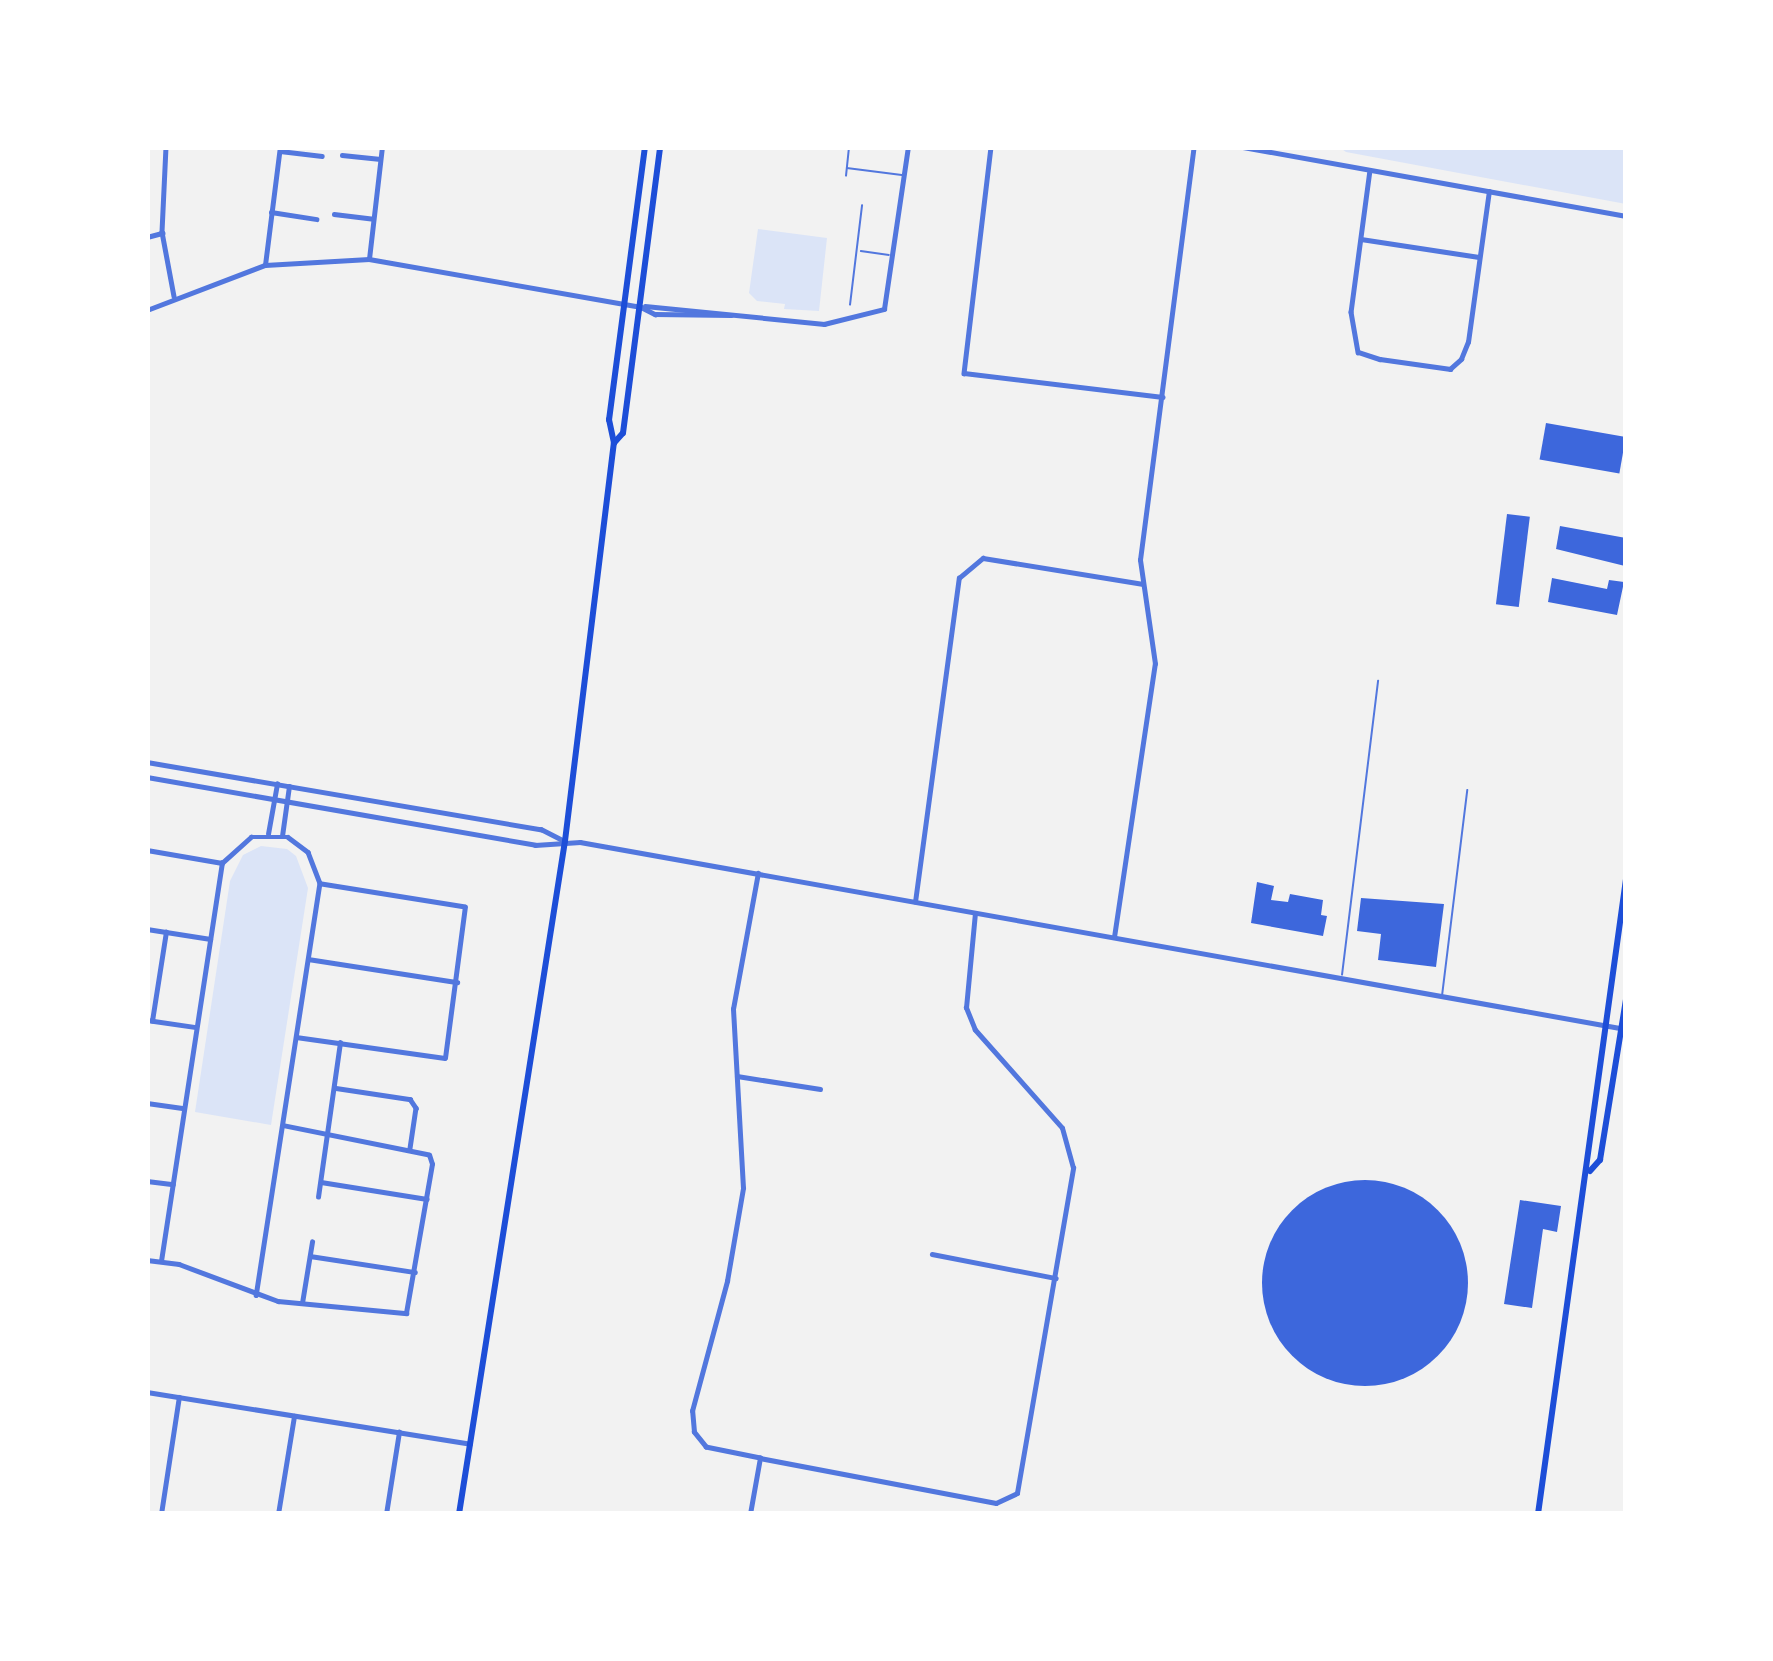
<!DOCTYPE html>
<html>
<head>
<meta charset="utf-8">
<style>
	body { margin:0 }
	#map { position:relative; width:1773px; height:1661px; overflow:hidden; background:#f2f2f2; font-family:"Public Sans",sans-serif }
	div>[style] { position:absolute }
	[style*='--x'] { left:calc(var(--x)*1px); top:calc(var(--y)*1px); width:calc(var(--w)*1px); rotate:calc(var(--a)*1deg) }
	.green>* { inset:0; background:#dbe4f7 }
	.building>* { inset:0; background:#3d67dc; transform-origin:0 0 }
	.round { border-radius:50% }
	.service>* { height:1.5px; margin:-0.75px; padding:0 0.75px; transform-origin:0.75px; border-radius:0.75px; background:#5277de }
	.minor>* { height:4.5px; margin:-2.25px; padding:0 2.25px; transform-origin:2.25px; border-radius:2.25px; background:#5277de }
	.tertiary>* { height:4.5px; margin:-2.25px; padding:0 2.25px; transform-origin:2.25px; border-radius:2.25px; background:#5277de }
	.secondary>* { height:6px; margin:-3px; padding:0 3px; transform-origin:3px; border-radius:3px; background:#1d4ed8 }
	span { translate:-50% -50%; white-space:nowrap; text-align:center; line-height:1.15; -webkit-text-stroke:12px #fff; paint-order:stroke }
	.frame { position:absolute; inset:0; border:150px solid #fff; pointer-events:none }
</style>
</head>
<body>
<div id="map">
	<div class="green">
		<div style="clip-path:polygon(1339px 147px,1626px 147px,1626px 204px,1346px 152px)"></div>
		<div style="clip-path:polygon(758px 229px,827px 238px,819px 311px,784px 309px,785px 304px,757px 301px,749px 293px)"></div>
		<div style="clip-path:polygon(261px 846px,287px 849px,296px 856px,308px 888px,271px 1125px,195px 1112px,230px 881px,243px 855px)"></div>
	</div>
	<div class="building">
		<div style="left:1546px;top:423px;width:81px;height:37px;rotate:10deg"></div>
		<div style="left:1507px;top:514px;width:23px;height:91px;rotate:7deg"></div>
		<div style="clip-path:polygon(1560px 526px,1626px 538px,1625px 566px,1556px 549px)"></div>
		<div style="clip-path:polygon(1552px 578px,1607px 589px,1609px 580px,1624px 582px,1617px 615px,1548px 602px)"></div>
		<div style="clip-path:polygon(1257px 882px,1274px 886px,1271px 900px,1288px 902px,1290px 894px,1323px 900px,1321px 915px,1327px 916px,1323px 936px,1251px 923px)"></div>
		<div style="clip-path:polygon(1361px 898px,1444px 904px,1436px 967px,1378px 960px,1381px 934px,1357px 931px)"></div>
		<div class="round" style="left:1262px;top:1180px;width:206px;height:206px"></div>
		<div style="clip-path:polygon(1520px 1200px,1561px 1206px,1557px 1232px,1543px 1229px,1532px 1308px,1504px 1304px)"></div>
	</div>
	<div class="service">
		<div style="--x:847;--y:168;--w:55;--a:7.3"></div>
		<div style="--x:846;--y:176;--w:29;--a:-84"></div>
		<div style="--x:861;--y:251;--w:28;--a:8"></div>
		<div style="--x:850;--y:305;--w:100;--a:-83.1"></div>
		<div style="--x:1342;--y:975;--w:296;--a:-83"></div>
		<div style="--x:1442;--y:996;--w:207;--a:-83"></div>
	</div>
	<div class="minor">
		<div style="--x:166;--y:147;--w:85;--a:92.7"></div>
		<div style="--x:162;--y:232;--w:65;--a:79.4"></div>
		<div style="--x:991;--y:147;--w:228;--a:96.8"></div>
		<div style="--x:964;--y:373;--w:200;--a:6.9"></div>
		<div style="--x:1243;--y:147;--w:389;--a:10.2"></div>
		<div style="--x:280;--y:151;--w:42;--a:6.8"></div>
		<div style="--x:342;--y:155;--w:36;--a:6"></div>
		<div style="--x:1370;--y:170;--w:143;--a:97.6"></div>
		<div style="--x:1351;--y:312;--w:41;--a:80.1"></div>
		<div style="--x:1358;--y:352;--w:23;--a:18"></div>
		<div style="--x:1380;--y:359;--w:71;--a:8.1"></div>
		<div style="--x:1450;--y:369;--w:15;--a:-42"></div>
		<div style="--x:1461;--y:359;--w:18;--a:-68"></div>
		<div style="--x:1468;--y:342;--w:152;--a:-82.1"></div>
		<div style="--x:271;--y:212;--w:46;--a:8.8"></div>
		<div style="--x:334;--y:214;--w:39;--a:7"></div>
		<div style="--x:147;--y:237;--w:16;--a:-15"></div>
		<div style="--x:1361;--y:239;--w:119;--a:8.7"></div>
		<div style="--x:369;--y:259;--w:113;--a:-83.4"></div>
		<div style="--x:265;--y:265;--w:119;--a:-82.8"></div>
		<div style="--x:645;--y:306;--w:180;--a:5.7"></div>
		<div style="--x:824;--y:324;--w:62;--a:-14"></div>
		<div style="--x:884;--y:309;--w:164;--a:-81.6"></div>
		<div style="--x:147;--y:310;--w:126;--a:-20.9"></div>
		<div style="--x:265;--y:265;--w:104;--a:-3.3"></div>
		<div style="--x:369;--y:259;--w:276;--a:10"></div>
		<div style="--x:641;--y:307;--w:16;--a:27"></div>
		<div style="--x:655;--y:314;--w:76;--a:0.8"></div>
		<div style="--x:268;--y:834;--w:51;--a:-79.8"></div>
		<div style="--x:282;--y:836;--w:50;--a:-82"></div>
		<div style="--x:147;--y:850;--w:76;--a:9.8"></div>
		<div style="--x:915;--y:902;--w:327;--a:-82.3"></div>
		<div style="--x:959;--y:578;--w:31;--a:-40"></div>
		<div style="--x:983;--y:558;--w:162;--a:9.2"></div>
		<div style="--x:147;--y:929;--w:64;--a:9"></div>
		<div style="--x:1114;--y:937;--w:276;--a:-81.5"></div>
		<div style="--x:1155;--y:664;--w:105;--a:-98.2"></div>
		<div style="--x:1140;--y:560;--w:417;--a:-82.6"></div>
		<div style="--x:308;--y:959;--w:151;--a:8.8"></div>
		<div style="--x:147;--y:1020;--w:49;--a:8.3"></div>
		<div style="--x:152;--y:1021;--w:90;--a:-81.1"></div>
		<div style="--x:296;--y:1037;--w:150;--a:8"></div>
		<div style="--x:445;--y:1058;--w:152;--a:-82.5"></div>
		<div style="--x:465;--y:907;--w:145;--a:-170.9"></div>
		<div style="--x:737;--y:1076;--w:84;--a:8.9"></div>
		<div style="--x:336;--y:1088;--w:75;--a:8.5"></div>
		<div style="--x:410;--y:1099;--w:11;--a:56"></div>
		<div style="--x:416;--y:1108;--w:40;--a:98.5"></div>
		<div style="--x:147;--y:1103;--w:37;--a:8"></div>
		<div style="--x:147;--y:1181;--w:26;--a:7"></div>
		<div style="--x:321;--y:1182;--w:107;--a:9.1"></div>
		<div style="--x:318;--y:1197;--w:156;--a:-81.9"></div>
		<div style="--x:932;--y:1254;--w:126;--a:11"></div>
		<div style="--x:310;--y:1256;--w:106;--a:8.7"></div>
		<div style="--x:147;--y:1260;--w:32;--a:7"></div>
		<div style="--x:179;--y:1264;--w:106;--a:20.5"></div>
		<div style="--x:278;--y:1301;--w:129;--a:5.4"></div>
		<div style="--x:406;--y:1313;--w:151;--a:-80.1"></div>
		<div style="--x:432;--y:1164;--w:9;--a:-108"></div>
		<div style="--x:429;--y:1155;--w:147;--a:-168.6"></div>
		<div style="--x:161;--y:1261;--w:403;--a:-81.3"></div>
		<div style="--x:222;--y:863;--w:39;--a:-42"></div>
		<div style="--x:251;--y:837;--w:37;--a:0"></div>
		<div style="--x:288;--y:837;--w:25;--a:37"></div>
		<div style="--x:308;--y:852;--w:33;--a:69"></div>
		<div style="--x:320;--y:883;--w:417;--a:98.8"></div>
		<div style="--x:302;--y:1303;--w:62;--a:-80.7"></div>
		<div style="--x:147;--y:1392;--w:327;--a:9.1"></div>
		<div style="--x:760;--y:1458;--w:240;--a:10.8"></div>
		<div style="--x:996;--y:1503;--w:23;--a:-25"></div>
		<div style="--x:1017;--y:1493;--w:330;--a:-80.2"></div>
		<div style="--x:1073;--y:1168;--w:41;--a:-105.4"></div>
		<div style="--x:1062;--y:1128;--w:131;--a:-131.6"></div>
		<div style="--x:975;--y:1030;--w:24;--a:-112"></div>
		<div style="--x:966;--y:1008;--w:95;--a:-84.6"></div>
		<div style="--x:161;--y:1514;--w:118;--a:-81.3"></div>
		<div style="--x:278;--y:1514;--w:99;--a:-80.7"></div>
		<div style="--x:386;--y:1514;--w:83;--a:-81"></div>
		<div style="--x:750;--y:1514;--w:57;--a:-79.9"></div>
		<div style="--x:760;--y:1458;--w:55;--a:-168.5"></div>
		<div style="--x:706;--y:1447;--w:19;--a:-129"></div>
		<div style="--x:694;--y:1432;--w:21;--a:-95"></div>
		<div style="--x:692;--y:1411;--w:135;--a:-74.9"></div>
		<div style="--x:727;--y:1281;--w:94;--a:-80.2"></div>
		<div style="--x:743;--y:1188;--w:179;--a:-93.2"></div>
		<div style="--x:733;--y:1009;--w:138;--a:-79.6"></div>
	</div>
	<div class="tertiary">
		<div style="--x:147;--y:762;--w:400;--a:9.7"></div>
		<div style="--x:541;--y:829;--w:27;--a:27"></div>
		<div style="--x:147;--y:777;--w:394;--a:9.9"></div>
		<div style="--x:535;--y:845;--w:45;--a:-3.8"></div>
		<div style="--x:580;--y:842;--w:1063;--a:10.14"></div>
	</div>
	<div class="secondary">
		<div style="--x:614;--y:443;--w:13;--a:-48"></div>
		<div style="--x:623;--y:433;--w:288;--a:-82.6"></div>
		<div style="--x:1590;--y:1171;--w:15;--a:-48"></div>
		<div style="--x:1600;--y:1160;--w:163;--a:-80.8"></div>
		<div style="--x:459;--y:1514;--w:681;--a:-81.05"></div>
		<div style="--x:565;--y:841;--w:401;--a:-83"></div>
		<div style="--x:614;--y:443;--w:24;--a:-102"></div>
		<div style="--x:609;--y:420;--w:275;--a:-82.5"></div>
		<div style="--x:1538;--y:1514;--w:641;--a:-82.11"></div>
	</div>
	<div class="frame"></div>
</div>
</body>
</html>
